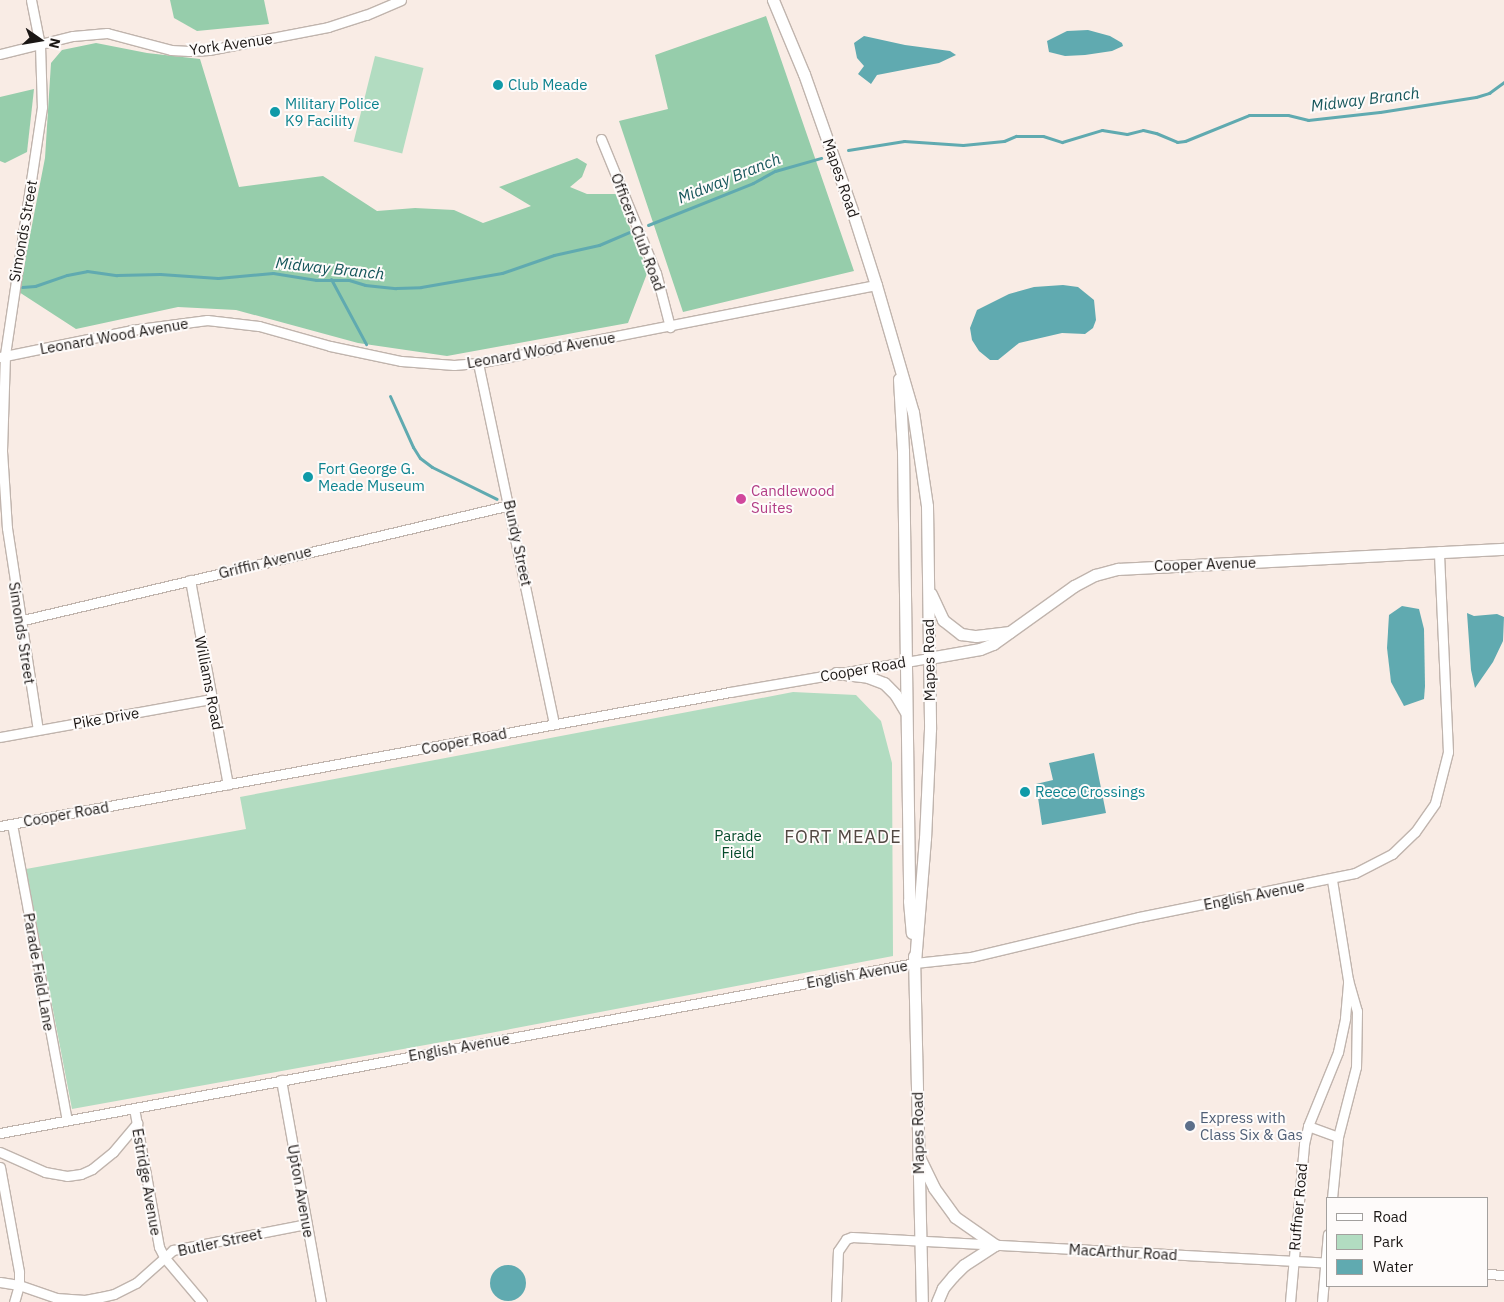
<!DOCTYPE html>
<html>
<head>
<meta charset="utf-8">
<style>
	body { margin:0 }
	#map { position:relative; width:1504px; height:1302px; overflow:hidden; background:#f9ece5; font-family:"IBM Plex Sans",sans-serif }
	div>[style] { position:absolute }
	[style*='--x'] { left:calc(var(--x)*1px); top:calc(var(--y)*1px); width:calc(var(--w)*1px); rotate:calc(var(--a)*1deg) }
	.green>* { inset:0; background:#b2dcc1; transform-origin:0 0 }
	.forest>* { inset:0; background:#96cdab }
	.water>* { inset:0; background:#60aab0 }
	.round { border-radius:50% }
	.stream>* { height:3px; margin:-1.5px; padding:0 1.5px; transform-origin:1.5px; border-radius:1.5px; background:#60aab0 }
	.roads { filter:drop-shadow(1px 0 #c0b4ad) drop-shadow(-1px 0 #c0b4ad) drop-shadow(0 1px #c0b4ad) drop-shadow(0 -1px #c0b4ad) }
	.street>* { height:9px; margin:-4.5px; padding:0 4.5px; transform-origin:4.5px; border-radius:4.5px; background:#fff }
	.secondary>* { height:11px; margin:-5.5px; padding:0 5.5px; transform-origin:5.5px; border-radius:5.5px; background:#fff }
	.dots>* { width:14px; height:14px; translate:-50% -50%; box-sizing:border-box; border:2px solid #fefbfa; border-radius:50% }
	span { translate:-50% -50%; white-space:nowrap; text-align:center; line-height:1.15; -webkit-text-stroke:4px #fefbfa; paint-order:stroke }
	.street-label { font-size:15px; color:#1b1715 }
	.culture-label { font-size:15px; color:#0d838f }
	.left { translate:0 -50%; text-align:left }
	.hotel-label { font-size:15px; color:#b23c85 }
	.park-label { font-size:15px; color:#054a2b }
	.service-label { font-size:15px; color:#4e5e75 }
	.water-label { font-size:16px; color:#16565b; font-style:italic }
	.quarter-label { font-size:18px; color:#524842; letter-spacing:1px }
	.legend { position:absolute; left:1326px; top:1197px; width:162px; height:90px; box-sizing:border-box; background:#fefbfa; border:1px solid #a3a09e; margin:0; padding:6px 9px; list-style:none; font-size:15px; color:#1b1715 }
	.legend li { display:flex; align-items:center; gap:10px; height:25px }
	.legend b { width:25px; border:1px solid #a3a09e }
	.north { position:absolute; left:15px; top:15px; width:50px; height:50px; -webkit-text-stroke:4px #fefbfa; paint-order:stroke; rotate:103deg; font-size:14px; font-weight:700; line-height:20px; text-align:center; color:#1b1715 }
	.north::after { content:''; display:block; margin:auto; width:18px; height:22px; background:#1b1715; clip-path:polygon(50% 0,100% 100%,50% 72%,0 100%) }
</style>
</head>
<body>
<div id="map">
	<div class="green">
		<div style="left:375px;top:56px;width:50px;height:88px;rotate:14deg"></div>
		<div style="clip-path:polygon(793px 692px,856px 695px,881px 721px,892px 763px,893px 956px,464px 1038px,72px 1109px,26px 869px,246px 829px,240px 797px)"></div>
	</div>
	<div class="forest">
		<div style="clip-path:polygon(170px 0,264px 0,269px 24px,197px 31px,174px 18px)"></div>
		<div style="clip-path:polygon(766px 16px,854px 271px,683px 312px,619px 121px,668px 109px,655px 55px)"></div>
		<div style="clip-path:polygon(96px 43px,147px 53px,200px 59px,239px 187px,323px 176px,377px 211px,415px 208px,454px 210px,483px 223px,531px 206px,499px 187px,577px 158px,587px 164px,582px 177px,570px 187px,587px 194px,616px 194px,648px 271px,628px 323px,447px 356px,358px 343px,236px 310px,178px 307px,76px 329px,19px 292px,45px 158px,51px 63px,62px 50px)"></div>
		<div style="clip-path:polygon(34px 89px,27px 152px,5px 163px,0 161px,0 97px)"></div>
	</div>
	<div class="water">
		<div style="clip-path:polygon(1088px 30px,1110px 36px,1122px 43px,1123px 46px,1112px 51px,1085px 55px,1065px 56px,1049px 52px,1047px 41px,1067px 31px)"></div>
		<div style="clip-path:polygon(864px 36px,905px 45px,950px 51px,956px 55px,939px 63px,877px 75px,871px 84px,858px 74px,864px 66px,857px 58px,854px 43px)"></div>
		<div style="clip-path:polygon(1063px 285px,1078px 287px,1094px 300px,1096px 320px,1093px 328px,1085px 334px,1062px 333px,1019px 343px,998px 360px,990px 360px,979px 351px,972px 340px,970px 328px,977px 310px,1009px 294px,1034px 287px)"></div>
		<div style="clip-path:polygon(1402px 606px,1419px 609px,1424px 629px,1425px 686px,1424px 699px,1404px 706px,1391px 682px,1387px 648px,1389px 615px)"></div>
		<div style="clip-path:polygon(1467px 613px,1474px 616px,1497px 614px,1504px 617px,1503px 641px,1493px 662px,1475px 688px,1471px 670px)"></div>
		<div style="clip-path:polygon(1094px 753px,1106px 813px,1042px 825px,1036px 784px,1053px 780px,1049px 763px)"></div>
		<div class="round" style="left:490px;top:1265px;width:36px;height:36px"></div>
	</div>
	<div class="stream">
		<div style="--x:848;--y:150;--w:57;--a:-9.1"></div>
		<div style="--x:904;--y:141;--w:59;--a:3.9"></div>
		<div style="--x:963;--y:145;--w:41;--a:-5.6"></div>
		<div style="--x:1004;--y:141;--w:13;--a:-23"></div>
		<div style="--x:1016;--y:136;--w:27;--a:0"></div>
		<div style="--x:1043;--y:136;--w:20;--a:18"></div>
		<div style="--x:1062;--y:142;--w:42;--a:-16.7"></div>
		<div style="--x:1102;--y:130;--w:25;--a:9"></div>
		<div style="--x:1127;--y:134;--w:16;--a:-14"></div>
		<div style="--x:1143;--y:130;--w:13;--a:13"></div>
		<div style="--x:1156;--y:133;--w:23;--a:23"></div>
		<div style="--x:1177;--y:142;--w:8;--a:-7"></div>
		<div style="--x:1185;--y:141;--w:69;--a:-22.1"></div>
		<div style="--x:1249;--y:115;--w:39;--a:0"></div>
		<div style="--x:1288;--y:115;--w:21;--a:14"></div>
		<div style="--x:1308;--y:120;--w:72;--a:-6.3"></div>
		<div style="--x:1380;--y:112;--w:97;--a:-8.9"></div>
		<div style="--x:1476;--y:97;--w:14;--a:-17"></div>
		<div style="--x:1489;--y:93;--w:19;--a:-36"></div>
		<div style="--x:648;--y:225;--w:113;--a:-21.8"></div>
		<div style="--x:753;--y:183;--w:25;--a:-29"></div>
		<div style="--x:775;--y:171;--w:48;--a:-15.8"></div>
		<div style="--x:331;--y:279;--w:74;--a:61.7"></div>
		<div style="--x:22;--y:287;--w:13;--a:-4"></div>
		<div style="--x:35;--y:286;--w:34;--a:-19"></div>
		<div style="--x:67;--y:275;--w:20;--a:-11"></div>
		<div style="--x:87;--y:271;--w:30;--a:8"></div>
		<div style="--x:117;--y:275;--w:43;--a:-1.3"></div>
		<div style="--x:160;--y:274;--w:58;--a:3.9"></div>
		<div style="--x:218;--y:278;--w:55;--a:-5.2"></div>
		<div style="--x:273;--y:273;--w:44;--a:9.2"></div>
		<div style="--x:316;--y:280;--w:33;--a:0"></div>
		<div style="--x:349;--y:280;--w:17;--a:17"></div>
		<div style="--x:365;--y:285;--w:31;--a:6"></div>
		<div style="--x:396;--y:288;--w:25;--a:-2"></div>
		<div style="--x:421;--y:287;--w:82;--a:-9.8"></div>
		<div style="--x:502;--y:273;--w:55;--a:-19.1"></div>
		<div style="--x:554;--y:255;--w:46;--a:-12.5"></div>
		<div style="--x:599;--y:245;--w:34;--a:-23"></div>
		<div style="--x:390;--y:396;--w:56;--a:65.7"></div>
		<div style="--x:413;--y:447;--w:13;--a:58"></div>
		<div style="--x:420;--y:458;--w:15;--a:37"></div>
		<div style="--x:432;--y:467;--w:72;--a:26.2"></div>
	</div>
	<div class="roads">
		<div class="street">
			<div style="--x:31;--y:0;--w:46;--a:78.7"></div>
			<div style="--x:40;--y:45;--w:62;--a:88.2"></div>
			<div style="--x:42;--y:107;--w:251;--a:98.5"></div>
			<div style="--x:5;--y:355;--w:96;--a:91.8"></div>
			<div style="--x:2;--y:451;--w:77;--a:86.3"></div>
			<div style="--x:7;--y:528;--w:204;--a:81.3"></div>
			<div style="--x:0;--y:54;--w:75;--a:-13.9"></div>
			<div style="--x:73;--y:36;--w:34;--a:-5"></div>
			<div style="--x:107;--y:33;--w:66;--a:14.9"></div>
			<div style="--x:171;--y:50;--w:18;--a:3"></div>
			<div style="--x:189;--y:51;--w:20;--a:-3"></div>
			<div style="--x:209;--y:50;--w:121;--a:-10.9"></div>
			<div style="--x:328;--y:27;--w:40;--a:-18"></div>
			<div style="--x:366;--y:15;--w:38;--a:-23"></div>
			<div style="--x:601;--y:139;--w:145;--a:67.7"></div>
			<div style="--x:656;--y:273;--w:56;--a:75.5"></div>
			<div style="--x:0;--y:357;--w:134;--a:-11.6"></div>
			<div style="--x:131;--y:330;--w:77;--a:-7.5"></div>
			<div style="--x:207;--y:320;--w:52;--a:6.6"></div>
			<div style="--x:259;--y:326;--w:74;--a:15.7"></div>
			<div style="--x:330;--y:346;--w:73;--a:11.9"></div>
			<div style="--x:401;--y:361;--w:53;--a:4.3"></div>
			<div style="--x:454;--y:365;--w:24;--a:-5"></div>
			<div style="--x:478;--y:363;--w:406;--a:-11.1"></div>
			<div style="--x:478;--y:363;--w:369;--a:78.1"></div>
			<div style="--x:190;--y:580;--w:208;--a:79.5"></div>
			<div style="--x:19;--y:621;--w:505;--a:-13.29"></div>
			<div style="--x:0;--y:737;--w:215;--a:-10.2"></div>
			<div style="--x:12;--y:824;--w:301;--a:79.5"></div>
			<div style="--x:0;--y:826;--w:742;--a:-10.4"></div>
			<div style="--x:730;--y:692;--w:202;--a:-9.7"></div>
			<div style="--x:1332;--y:880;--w:101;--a:80.9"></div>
			<div style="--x:1348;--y:980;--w:32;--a:74"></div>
			<div style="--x:1357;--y:1011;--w:56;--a:91"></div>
			<div style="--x:1356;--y:1067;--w:72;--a:104.4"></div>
			<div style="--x:1338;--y:1137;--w:61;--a:95.6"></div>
			<div style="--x:281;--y:1080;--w:226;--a:79.8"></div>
			<div style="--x:134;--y:1108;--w:141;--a:79.8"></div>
			<div style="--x:159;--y:1247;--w:11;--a:63"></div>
			<div style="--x:164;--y:1257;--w:59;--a:49.8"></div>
			<div style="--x:1308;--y:1126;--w:32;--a:20"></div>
			<div style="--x:0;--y:1133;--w:931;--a:-10.53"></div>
			<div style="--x:915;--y:963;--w:56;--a:-6.1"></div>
			<div style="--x:971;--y:957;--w:173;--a:-13.4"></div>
			<div style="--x:1139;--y:917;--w:220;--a:-11.5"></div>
			<div style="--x:1355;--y:873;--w:42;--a:-27.2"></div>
			<div style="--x:1392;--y:854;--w:32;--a:-44"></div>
			<div style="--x:1415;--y:832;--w:35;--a:-55"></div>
			<div style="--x:1435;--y:803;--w:53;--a:-75.7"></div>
			<div style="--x:1448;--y:752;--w:201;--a:-92.6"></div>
			<div style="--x:0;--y:1152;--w:49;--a:24"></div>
			<div style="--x:45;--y:1172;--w:22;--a:10"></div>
			<div style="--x:67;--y:1176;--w:14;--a:-8"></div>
			<div style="--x:81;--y:1174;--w:12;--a:-24"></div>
			<div style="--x:92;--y:1169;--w:27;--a:-39"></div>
			<div style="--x:113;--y:1152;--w:38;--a:-50"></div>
			<div style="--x:0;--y:1167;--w:107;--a:79.7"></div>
			<div style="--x:19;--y:1272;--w:13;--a:90"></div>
			<div style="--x:19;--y:1285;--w:18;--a:106"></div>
			<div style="--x:1488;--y:1274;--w:16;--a:4"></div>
			<div style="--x:0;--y:1282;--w:19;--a:9"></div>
			<div style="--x:19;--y:1285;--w:39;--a:19"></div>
			<div style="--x:56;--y:1298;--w:29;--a:4"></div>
			<div style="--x:85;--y:1300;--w:16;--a:-11"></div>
			<div style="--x:101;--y:1297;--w:13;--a:-13"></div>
			<div style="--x:114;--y:1294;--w:25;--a:-27"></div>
			<div style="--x:136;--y:1283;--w:50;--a:-41.7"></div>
			<div style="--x:173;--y:1250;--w:136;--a:-11"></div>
			<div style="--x:836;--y:1302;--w:51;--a:-87.8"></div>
			<div style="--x:838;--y:1251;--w:14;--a:-56"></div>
			<div style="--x:846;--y:1239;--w:6;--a:-18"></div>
			<div style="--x:852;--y:1237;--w:477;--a:3.1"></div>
			<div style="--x:1290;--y:1302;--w:159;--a:-84.9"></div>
			<div style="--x:1304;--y:1144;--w:18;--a:-77"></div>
			<div style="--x:1308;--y:1126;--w:80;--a:-67.9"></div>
			<div style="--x:1338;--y:1052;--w:35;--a:-78"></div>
			<div style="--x:1345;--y:1018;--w:38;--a:-85"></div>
			<div style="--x:1322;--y:1302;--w:68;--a:-85"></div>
		</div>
		<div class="secondary">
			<div style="--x:773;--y:0;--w:80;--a:67.3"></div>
			<div style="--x:804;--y:74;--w:151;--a:70.6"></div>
			<div style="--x:854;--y:216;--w:72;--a:72.3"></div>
			<div style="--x:876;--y:285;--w:132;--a:73.8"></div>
			<div style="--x:913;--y:412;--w:95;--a:81.5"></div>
			<div style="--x:927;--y:506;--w:223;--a:89.2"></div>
			<div style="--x:930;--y:729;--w:109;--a:92.6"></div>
			<div style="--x:925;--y:838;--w:125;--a:94.6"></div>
			<div style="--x:899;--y:379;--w:72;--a:86.8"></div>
			<div style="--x:903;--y:451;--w:450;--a:89.2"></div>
			<div style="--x:909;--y:901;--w:32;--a:85"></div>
			<div style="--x:931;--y:594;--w:29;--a:65"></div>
			<div style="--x:943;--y:620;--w:23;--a:38"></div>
			<div style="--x:961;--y:634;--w:15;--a:8"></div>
			<div style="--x:976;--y:636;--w:34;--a:-7"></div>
			<div style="--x:929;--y:658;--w:52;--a:-10"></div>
			<div style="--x:980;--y:649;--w:14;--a:-21"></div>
			<div style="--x:993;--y:644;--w:100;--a:-35.6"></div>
			<div style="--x:1074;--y:586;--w:24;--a:-28"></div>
			<div style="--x:1095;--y:575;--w:24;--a:-15"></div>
			<div style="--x:1118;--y:569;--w:387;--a:-3"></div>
			<div style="--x:836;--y:673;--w:32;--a:7"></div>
			<div style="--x:868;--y:677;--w:17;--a:21"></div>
			<div style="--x:884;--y:683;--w:16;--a:45"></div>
			<div style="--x:895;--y:694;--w:21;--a:59"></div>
			<div style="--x:914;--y:956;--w:346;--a:88.7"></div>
			<div style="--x:920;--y:1159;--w:32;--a:64"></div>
			<div style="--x:934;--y:1188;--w:36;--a:54"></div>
			<div style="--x:955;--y:1217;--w:49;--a:35"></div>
			<div style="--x:995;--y:1245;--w:37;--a:147"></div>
			<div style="--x:964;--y:1265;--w:16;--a:135"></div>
			<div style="--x:953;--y:1276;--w:16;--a:130"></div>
			<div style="--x:943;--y:1288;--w:15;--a:113"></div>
		</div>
	</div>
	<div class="dots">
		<div style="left:498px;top:85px;background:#0f9aa8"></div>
		<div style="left:275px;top:112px;background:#0f9aa8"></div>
		<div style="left:308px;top:477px;background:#0f9aa8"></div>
		<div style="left:741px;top:499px;background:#d1479c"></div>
		<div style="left:1025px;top:792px;background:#0f9aa8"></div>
		<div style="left:1190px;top:1126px;background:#5c6f8a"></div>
	</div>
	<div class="street-label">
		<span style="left:231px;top:44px;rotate:-8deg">York Avenue</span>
		<span style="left:841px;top:178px;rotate:71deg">Mapes Road</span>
		<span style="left:23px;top:231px;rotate:-80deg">Simonds Street</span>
		<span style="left:638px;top:232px;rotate:69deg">Officers Club Road</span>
		<span style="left:114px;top:336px;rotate:-10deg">Leonard Wood Avenue</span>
		<span style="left:541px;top:350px;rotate:-10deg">Leonard Wood Avenue</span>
		<span style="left:518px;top:543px;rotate:78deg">Bundy Street</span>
		<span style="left:265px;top:562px;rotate:-14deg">Griffin Avenue</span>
		<span style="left:1205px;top:564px;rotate:-2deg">Cooper Avenue</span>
		<span style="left:22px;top:633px;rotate:81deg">Simonds Street</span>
		<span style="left:929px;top:660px;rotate:-91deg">Mapes Road</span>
		<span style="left:863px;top:669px;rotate:-10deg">Cooper Road</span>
		<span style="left:209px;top:683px;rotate:79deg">Williams Road</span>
		<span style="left:106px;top:718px;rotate:-10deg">Pike Drive</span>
		<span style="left:464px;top:741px;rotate:-11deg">Cooper Road</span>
		<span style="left:66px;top:814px;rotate:-10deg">Cooper Road</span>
		<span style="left:1254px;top:895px;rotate:-11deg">English Avenue</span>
		<span style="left:39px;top:972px;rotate:80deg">Parade Field Lane</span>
		<span style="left:857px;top:974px;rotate:-10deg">English Avenue</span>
		<span style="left:459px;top:1047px;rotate:-10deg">English Avenue</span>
		<span style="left:918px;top:1133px;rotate:-91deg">Mapes Road</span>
		<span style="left:147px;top:1182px;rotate:80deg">Estridge Avenue</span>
		<span style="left:301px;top:1191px;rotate:80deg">Upton Avenue</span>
		<span style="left:1298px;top:1207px;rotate:-85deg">Ruffner Road</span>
		<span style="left:220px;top:1242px;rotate:-12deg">Butler Street</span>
		<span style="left:1123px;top:1252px;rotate:3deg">MacArthur Road</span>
	</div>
	<div class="culture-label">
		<span class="left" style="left:508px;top:85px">Club Meade</span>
		<span class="left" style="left:285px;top:112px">Military Police<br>K9 Facility</span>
		<span class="left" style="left:318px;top:477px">Fort George G.<br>Meade Museum</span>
		<span class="left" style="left:1035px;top:792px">Reece Crossings</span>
	</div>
	<div class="hotel-label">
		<span class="left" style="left:751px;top:499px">Candlewood<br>Suites</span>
	</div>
	<div class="park-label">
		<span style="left:738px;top:844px">Parade<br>Field</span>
	</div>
	<div class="service-label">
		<span class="left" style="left:1200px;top:1126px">Express with<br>Class Six &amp; Gas</span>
	</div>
	<div class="water-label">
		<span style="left:1365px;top:99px;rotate:-7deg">Midway Branch</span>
		<span style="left:729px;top:178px;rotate:-22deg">Midway Branch</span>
		<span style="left:330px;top:268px;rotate:6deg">Midway Branch</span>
	</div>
	<div class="quarter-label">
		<span style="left:843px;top:837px">FORT MEADE</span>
	</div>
	<ul class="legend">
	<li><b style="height:6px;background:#fff"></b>Road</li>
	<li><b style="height:14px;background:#b2dcc1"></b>Park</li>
	<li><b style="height:14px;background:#60aab0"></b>Water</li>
	</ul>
	<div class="north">N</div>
</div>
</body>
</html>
